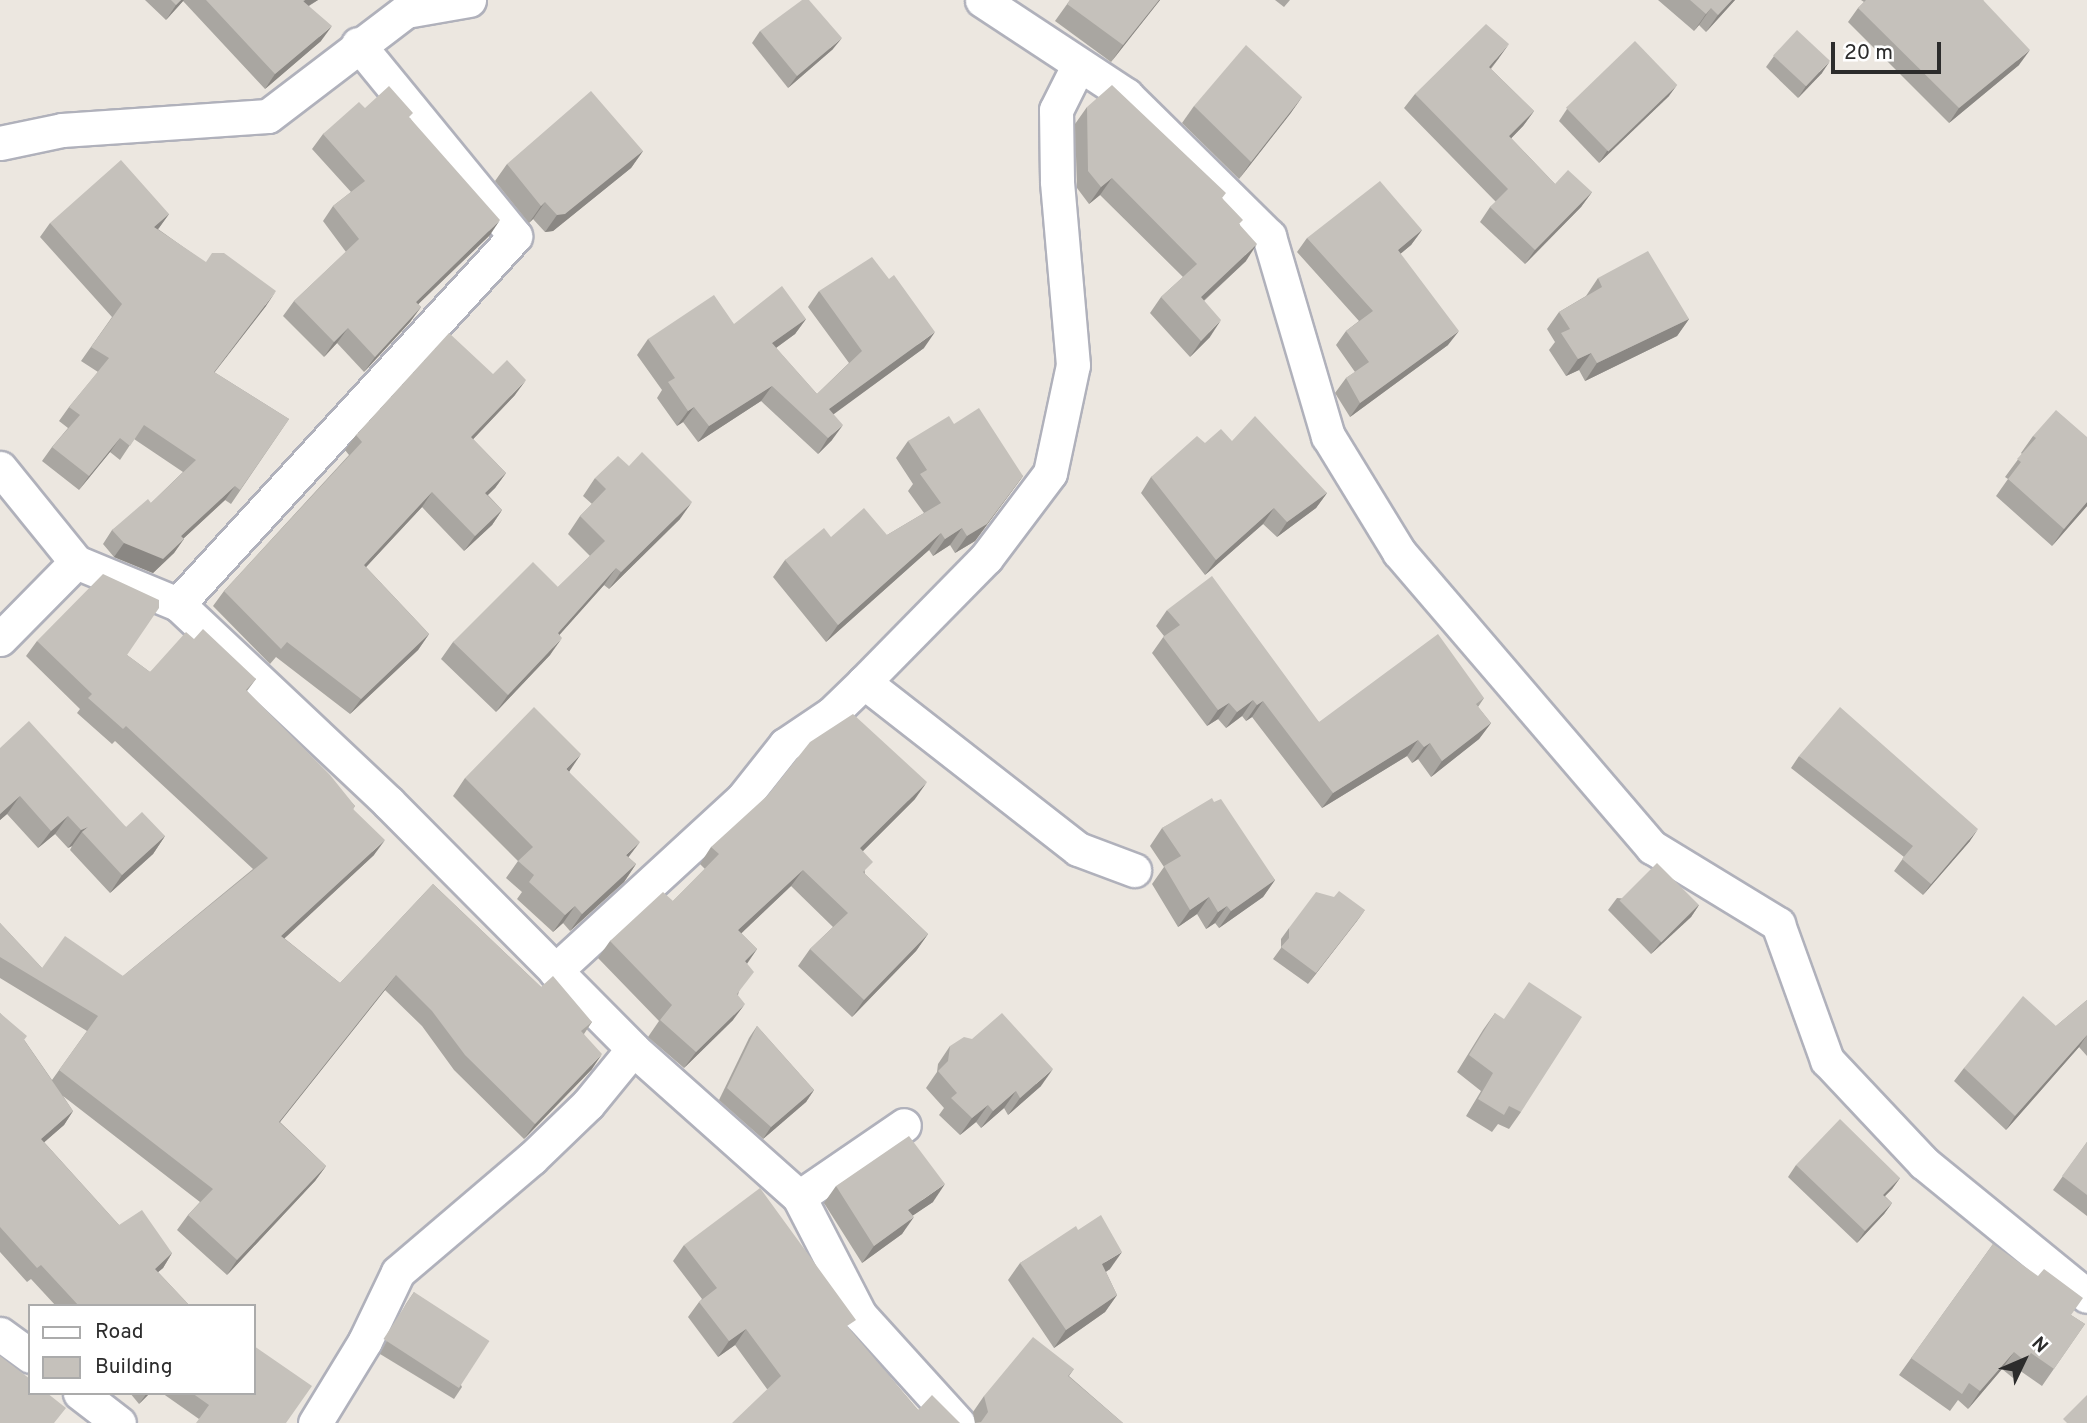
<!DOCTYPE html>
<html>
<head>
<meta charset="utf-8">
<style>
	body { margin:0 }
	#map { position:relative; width:2087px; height:1423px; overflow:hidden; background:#ece7e0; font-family:Overpass,sans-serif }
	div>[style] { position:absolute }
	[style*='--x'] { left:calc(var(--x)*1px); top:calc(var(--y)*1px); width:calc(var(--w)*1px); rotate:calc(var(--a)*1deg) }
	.roads { filter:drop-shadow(2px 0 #b0b1bb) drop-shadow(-2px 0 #b0b1bb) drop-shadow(0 2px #b0b1bb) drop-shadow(0 -2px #b0b1bb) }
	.minor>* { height:33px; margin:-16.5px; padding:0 16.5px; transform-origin:16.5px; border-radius:16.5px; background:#fff }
	.wall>* { inset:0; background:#a9a6a1 }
	.shaded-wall>* { inset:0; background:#8a8783 }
	.building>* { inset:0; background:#c5c1bb; transform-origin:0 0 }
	span { translate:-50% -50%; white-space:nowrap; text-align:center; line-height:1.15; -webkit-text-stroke:7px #fff; paint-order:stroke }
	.legend { position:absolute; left:28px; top:1304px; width:228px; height:91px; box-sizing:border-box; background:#fff; border:2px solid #ababab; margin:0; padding:9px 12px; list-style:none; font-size:21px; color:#2c2c2c }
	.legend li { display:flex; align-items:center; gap:14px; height:35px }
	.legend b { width:35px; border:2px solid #ababab }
	.north { position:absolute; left:1989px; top:1325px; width:70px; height:70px; -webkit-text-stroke:5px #fff; paint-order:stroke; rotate:46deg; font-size:19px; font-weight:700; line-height:28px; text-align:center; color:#2c2c2c }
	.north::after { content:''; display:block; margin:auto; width:24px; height:32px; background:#2c2c2c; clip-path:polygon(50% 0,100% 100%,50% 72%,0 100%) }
	.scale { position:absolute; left:1831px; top:42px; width:110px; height:32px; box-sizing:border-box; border:4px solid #2c2c2c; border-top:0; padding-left:9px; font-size:21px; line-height:24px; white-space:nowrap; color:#2c2c2c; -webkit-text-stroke:5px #fff; paint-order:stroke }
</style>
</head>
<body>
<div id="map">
	<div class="roads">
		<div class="minor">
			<div style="--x:982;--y:0;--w:173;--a:33.4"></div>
			<div style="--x:1126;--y:95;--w:201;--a:44.6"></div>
			<div style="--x:1269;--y:236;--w:209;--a:73.6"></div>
			<div style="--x:1328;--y:436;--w:136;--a:58.5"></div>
			<div style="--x:1399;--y:552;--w:389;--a:49.4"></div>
			<div style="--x:1652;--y:847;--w:148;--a:31.4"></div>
			<div style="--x:1778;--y:924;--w:145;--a:70.2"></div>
			<div style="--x:1827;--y:1060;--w:141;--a:46.7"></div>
			<div style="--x:1924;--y:1163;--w:210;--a:39.2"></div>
			<div style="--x:0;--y:143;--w:63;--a:-11.8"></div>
			<div style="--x:62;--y:130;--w:206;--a:-3.9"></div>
			<div style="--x:268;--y:116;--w:173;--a:-37.3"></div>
			<div style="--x:406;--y:11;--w:64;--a:-9.9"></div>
			<div style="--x:0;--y:468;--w:121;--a:51"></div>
			<div style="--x:76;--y:562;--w:110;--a:22.4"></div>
			<div style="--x:178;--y:604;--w:289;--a:43.3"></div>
			<div style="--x:388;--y:802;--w:348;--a:45.2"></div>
			<div style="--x:633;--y:1049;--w:222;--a:41.7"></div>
			<div style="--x:799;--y:1197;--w:127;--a:-34.4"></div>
			<div style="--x:178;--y:604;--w:499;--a:-47.5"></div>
			<div style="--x:515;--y:236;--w:248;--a:-129.3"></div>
			<div style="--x:0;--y:639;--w:108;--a:-45.4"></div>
			<div style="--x:864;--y:682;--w:174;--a:-45.5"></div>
			<div style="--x:986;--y:558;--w:106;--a:-53"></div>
			<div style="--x:1050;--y:473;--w:110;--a:-78"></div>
			<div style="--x:1073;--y:365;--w:185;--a:-95"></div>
			<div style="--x:1057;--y:181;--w:71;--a:-90.8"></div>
			<div style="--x:1056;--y:110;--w:51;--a:-63.4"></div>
			<div style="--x:555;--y:971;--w:255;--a:-42.6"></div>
			<div style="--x:743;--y:798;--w:68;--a:-51.6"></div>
			<div style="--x:785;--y:745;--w:55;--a:-34"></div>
			<div style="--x:831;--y:714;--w:46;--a:-44.1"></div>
			<div style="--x:864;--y:682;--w:271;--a:38"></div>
			<div style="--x:1078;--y:849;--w:60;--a:20.6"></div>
			<div style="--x:799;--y:1197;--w:133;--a:62.7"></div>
			<div style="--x:860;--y:1315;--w:146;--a:47.8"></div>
			<div style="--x:0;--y:1334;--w:37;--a:36"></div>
			<div style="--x:80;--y:1393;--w:49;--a:37.6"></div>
			<div style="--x:315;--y:1423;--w:96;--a:-58.6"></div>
			<div style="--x:365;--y:1341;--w:76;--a:-64.4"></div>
			<div style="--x:398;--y:1272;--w:175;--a:-40.4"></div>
			<div style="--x:531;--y:1159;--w:79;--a:-44"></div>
			<div style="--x:588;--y:1104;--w:71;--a:-50.7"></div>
		</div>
	</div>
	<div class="wall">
		<div style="clip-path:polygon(145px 0,318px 0,309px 6px,321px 41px,265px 89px,183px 1px,166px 20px)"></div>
		<div style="clip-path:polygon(1070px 0,1160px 0,1111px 62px,1055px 21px)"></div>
		<div style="clip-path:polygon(1275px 0,1290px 0,1284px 7px)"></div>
		<div style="clip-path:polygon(1658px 0,1735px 0,1706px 32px,1699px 25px,1694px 31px)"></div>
		<div style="clip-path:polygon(1861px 0,1983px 0,2019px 65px,1949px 123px,1848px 22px,1858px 8px,1864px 2px)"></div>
		<div style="clip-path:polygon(760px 31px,833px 49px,788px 88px,752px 43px)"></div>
		<div style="clip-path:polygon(1774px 56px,1822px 73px,1798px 98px,1766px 67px)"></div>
		<div style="clip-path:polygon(1499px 58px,1491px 69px,1534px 111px,1523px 126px,1511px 138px,1555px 184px,1592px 192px,1581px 207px,1525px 264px,1480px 222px,1490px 207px,1496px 202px,1404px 108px,1415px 94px)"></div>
		<div style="clip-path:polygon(1669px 96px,1599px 163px,1559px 121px,1567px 109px)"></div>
		<div style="clip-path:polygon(1302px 97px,1290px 114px,1239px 179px,1182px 123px,1194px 106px)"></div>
		<div style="clip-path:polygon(1087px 107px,1222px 198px,1240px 225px,1246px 261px,1204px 301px,1210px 337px,1190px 357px,1150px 313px,1161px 297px,1183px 277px,1100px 195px,1089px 204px,1077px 188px,1075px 124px)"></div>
		<div style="clip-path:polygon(365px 108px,410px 118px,490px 235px,418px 304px,421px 307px,410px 322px,364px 372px,337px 343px,324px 357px,283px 316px,294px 301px,346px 252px,323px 221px,333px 206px,351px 192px,312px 149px,323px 134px)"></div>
		<div style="clip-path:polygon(643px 151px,631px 168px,553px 231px,545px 232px,533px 219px,529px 223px,495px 181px,507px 164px)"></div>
		<div style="clip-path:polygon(169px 214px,158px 229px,266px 306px,214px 372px,289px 419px,231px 504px,225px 500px,184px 538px,174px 553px,153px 573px,114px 557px,103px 544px,112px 530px,151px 503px,183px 472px,134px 439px,120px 460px,110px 452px,79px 490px,42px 461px,52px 447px,68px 428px,59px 421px,69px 407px,98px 372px,81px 361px,112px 317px,40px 237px,50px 223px)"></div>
		<div style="clip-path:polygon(1422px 230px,1411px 245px,1400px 254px,1448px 345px,1350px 417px,1335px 393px,1346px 378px,1355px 372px,1336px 345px,1346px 331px,1359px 321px,1297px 252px,1307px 238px)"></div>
		<div style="clip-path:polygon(1598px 278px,1689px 319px,1677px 336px,1585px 381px,1579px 370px,1566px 376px,1549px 350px,1555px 342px,1547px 329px,1559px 312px,1586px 296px)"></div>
		<div style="clip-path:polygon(819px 291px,924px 348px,833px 414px,832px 440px,818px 454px,761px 401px,698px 442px,683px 422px,677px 426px,657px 398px,662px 390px,637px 355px,648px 339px,734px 324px,806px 319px,795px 334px,776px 348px,817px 394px,849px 363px,808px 307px)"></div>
		<div style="clip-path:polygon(515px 395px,473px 439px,506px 473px,495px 488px,488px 495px,502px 510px,492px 525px,464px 551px,422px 507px,366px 567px,429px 634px,418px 650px,350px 714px,276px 657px,270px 664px,213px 606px,224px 591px,349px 455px,345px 450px,356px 435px)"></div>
		<div style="clip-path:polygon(954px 424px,1023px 476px,975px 541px,955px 553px,950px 545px,933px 556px,929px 550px,826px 642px,773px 577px,785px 560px,831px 537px,887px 535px,924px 513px,908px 491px,913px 484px,896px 458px,908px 441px)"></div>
		<div style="clip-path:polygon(2033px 436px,2087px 437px,2087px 506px,2052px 546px,1996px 496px,2008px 479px,2005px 477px,2022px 454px,2021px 453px)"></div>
		<div style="clip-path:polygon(1232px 441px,1327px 493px,1316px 508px,1277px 537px,1263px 524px,1205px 575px,1141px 493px,1151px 477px,1205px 443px)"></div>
		<div style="clip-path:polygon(595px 478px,680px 519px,609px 589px,604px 585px,559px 635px,550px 655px,496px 712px,441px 659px,453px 642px,558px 587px,590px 556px,568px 534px,580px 516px,592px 504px,583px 496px)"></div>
		<div style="clip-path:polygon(1167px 610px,1319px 722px,1484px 698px,1478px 707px,1491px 723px,1479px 739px,1431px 777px,1418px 759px,1412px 763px,1407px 756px,1322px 808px,1252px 717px,1246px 721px,1242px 716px,1226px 728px,1218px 719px,1207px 726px,1152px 653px,1164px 636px,1156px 626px)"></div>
		<div style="clip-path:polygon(194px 639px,256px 679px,247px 691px,355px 806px,353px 809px,374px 855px,284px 938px,340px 983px,433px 884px,541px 987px,592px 1022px,584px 1034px,592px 1069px,524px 1139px,454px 1070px,422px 1026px,385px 990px,280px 1122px,326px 1166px,315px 1181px,227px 1275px,177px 1230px,188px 1215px,200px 1202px,63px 1096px,73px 1111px,64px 1125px,44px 1142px,119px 1225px,172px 1253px,163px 1268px,158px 1272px,190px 1306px,56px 1306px,31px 1279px,27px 1282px,0 1252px,0 1013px,25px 1041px,52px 1080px,87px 1031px,0 978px,0 923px,42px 968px,123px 976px,253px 869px,115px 741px,112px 744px,77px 713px,80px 709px,26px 656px,37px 641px,127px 655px,150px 672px)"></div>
		<div style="clip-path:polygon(0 748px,126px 827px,165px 836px,153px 854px,110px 893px,70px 850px,72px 846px,68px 848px,55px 834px,38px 848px,7px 814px,0 820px)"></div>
		<div style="clip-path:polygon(1799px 756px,1970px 841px,1923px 895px,1894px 871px,1904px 857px,1791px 768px)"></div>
		<div style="clip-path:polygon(569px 772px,628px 857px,636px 864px,624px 882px,570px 931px,563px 923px,553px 932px,517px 899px,522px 892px,506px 878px,518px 861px,453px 796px,465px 778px)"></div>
		<div style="clip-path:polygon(915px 799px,863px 851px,865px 874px,928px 934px,916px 951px,852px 1017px,798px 966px,810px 949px,833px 927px,791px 886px,741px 933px,757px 949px,747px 964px,738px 995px,733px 1020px,684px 1068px,648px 1037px,659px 1021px,598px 958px,610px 941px,673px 901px,705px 869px,700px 864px,711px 847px)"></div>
		<div style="clip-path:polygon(1214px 802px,1275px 880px,1263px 897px,1219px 928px,1215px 923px,1206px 929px,1197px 914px,1178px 927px,1152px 884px,1164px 867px,1150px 846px,1162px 828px)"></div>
		<div style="clip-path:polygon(1617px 898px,1699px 905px,1691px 917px,1651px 954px,1608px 910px)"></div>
		<div style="clip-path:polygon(1365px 910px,1308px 984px,1273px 959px,1281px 948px,1281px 939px,1289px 928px)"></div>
		<div style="clip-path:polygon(2087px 1000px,2087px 1056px,2079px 1047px,2006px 1130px,1954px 1081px,1964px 1068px,2056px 1026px)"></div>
		<div style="clip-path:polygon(1495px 1013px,1521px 1112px,1509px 1129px,1498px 1124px,1492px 1132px,1466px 1116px,1481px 1091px,1457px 1072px,1483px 1030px)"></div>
		<div style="clip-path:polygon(757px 1026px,814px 1090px,806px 1102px,763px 1139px,719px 1100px,749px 1038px)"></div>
		<div style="clip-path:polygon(950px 1046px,1041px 1086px,1008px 1115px,1004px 1108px,981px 1128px,976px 1122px,960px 1135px,939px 1115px,944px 1108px,926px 1088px,937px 1072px,938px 1064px)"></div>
		<div style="clip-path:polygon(2087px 1142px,2087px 1216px,2053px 1190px)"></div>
		<div style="clip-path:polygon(1796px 1165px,1900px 1178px,1892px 1189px,1885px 1196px,1892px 1203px,1884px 1214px,1857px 1243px,1788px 1177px)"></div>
		<div style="clip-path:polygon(836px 1186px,933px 1202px,913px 1215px,902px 1234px,862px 1263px,824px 1203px)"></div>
		<div style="clip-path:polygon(1078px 1230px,1110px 1269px,1106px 1272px,1117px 1295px,1105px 1312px,1054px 1348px,1008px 1280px,1020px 1263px)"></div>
		<div style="clip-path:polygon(1993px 1244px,2071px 1315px,2085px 1324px,2042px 1386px,2019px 1370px,2013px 1378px,2002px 1369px,1968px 1409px,1958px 1400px,1950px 1411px,1899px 1375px)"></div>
		<div style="clip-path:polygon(684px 1245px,849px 1329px,918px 1410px,960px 1423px,767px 1389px,735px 1345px,718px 1357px,688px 1317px,699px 1302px,702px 1299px,673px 1261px)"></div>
		<div style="clip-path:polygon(414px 1292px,462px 1387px,454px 1399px,380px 1354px,406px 1304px)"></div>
		<div style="clip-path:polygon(1074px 1369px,1069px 1376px,1123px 1423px,975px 1423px,973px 1412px,984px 1396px)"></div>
		<div style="clip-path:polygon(130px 1393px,150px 1393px,139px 1404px)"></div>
		<div style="clip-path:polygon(162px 1393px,254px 1393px,199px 1419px)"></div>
	</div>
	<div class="shaded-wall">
		<div style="clip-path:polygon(181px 0,184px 0,166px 20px,176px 5px)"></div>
		<div style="clip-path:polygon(305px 0,318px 0,293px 15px)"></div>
		<div style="clip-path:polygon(1159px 0,1160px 0,1111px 62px,1123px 45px)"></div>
		<div style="clip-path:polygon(1732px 0,1735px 0,1706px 32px,1718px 15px)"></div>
		<div style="clip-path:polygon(1711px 8px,1699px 25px,1694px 31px,1706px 14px)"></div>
		<div style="clip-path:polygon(332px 26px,321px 41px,265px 89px,275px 74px)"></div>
		<div style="clip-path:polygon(842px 38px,833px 49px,788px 88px,797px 76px)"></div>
		<div style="clip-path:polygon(1509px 44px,1499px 58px,1479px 82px,1489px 67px)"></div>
		<div style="clip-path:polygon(2030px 50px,2019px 65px,1949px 123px,1959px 108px)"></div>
		<div style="clip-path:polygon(1830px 61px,1822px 73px,1798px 98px,1806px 86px)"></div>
		<div style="clip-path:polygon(1677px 85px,1669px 96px,1599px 163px,1607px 151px)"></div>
		<div style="clip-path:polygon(1302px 97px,1290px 114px,1239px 179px,1251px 162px)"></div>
		<div style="clip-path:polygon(1534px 111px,1523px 126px,1499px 151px,1509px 136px)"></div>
		<div style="clip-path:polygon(643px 151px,631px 168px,553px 231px,545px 232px,557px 215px)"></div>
		<div style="clip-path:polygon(1112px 178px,1100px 195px,1089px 204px,1101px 187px)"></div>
		<div style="clip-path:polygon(1592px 192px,1581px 207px,1525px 264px,1535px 250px)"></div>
		<div style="clip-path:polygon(545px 202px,533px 219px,529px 223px,541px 206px)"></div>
		<div style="clip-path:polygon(169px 214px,159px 228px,145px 241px,154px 227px)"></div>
		<div style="clip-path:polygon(500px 220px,490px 235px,405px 317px,416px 302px)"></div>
		<div style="clip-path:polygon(1422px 230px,1411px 245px,1387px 265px,1398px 250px)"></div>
		<div style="clip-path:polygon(1257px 244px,1246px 261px,1189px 314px,1201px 297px)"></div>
		<div style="clip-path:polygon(276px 291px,266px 306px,204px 386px,214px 372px)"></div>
		<div style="clip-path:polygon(421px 307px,410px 322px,364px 372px,375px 357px)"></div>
		<div style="clip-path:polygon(806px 319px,795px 334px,762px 358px,772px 343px)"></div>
		<div style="clip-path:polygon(1689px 319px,1677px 336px,1585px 381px,1597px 363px)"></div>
		<div style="clip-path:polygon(1221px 320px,1210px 337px,1190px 357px,1201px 341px)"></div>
		<div style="clip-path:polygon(348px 328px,337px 343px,324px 357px,334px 342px)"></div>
		<div style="clip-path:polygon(1459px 331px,1448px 345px,1350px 417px,1360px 403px)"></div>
		<div style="clip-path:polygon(935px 332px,924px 348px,819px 425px,829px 409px)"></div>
		<div style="clip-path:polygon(1591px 353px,1579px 370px,1566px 376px,1578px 359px)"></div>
		<div style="clip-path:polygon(526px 380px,515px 395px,461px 452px,471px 437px)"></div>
		<div style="clip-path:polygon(772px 386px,761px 401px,698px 442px,709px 426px)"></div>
		<div style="clip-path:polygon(694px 407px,683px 422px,677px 426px,688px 411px)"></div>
		<div style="clip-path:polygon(843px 425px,832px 440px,818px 454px,828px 438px)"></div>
		<div style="clip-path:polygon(120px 438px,110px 452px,79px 490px,89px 476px)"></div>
		<div style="clip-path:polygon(506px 473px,495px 488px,474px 508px,485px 493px)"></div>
		<div style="clip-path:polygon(1023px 476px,975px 541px,955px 553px,967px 536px)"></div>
		<div style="clip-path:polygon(235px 486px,225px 500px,171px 550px,181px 536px)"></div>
		<div style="clip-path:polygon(432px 492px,422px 507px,353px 581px,364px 565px)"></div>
		<div style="clip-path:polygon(1327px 493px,1316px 508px,1277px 537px,1287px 522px)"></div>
		<div style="clip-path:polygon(692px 502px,680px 519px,609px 589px,621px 572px)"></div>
		<div style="clip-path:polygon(2087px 502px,2087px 506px,2052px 546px,2064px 529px)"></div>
		<div style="clip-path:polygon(1274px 508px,1263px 524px,1205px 575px,1216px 560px)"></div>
		<div style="clip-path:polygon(502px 510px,492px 525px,464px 551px,475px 536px)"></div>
		<div style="clip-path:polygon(962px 528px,950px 545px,933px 556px,945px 539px)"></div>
		<div style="clip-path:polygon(941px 533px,929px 550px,826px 642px,838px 625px)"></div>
		<div style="clip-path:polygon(184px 539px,174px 553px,153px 573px,114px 557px,124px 543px)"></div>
		<div style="clip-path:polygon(616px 568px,604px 585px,546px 650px,558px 633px)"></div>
		<div style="clip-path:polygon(429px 634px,418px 650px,350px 714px,361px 699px)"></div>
		<div style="clip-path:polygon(562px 638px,550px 655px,496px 712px,508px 695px)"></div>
		<div style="clip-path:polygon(1253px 700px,1242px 716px,1226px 728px,1237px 712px)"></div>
		<div style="clip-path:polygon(1263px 701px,1252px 717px,1246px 721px,1257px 705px)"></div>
		<div style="clip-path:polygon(1229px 703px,1218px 719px,1207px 726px,1218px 710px)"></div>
		<div style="clip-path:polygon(1491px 723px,1479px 739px,1431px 777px,1442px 761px)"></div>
		<div style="clip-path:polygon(1418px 740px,1407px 756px,1322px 808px,1333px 793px)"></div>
		<div style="clip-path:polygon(1430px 743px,1418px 759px,1412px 763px,1424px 747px)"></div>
		<div style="clip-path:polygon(581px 754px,569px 772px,566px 769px)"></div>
		<div style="clip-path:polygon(927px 782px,915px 799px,849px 865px,860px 848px)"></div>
		<div style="clip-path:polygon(20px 796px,7px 814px,0 820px,0 814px)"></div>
		<div style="clip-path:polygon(68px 816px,55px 834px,38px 848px,51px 831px)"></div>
		<div style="clip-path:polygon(88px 827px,82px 832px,72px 846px,68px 848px,81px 830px)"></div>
		<div style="clip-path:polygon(1978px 829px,1970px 841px,1923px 895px,1931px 884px)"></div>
		<div style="clip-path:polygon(165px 836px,153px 854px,110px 893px,122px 875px)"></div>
		<div style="clip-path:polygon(385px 840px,374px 855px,271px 951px,281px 936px)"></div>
		<div style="clip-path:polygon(640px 842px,627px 859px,626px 855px)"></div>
		<div style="clip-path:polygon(636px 864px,624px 882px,570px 931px,582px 914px)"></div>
		<div style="clip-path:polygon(803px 870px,791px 886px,727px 947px,738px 930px)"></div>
		<div style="clip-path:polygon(1275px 880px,1263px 897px,1219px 928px,1231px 911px)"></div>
		<div style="clip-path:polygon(1209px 897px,1197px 914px,1178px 927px,1190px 910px)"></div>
		<div style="clip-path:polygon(1699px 905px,1691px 917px,1651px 954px,1660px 943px)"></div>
		<div style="clip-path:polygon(575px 906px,563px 923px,553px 932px,565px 915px)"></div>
		<div style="clip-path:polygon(1227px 906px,1215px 923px,1206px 929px,1218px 912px)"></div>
		<div style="clip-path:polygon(1365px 910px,1357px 921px,1308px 984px,1316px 973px)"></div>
		<div style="clip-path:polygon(928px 934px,916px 951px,852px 1017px,864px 1000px)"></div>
		<div style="clip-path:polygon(757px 949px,745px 966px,745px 961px)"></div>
		<div style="clip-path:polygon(396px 975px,385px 990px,268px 1137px,279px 1122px)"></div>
		<div style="clip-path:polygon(745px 1004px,733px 1020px,684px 1068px,696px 1052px)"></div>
		<div style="clip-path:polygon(2087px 1035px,2079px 1047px,2006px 1130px,2015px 1116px)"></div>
		<div style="clip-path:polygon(602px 1054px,592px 1069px,524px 1139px,535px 1124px)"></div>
		<div style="clip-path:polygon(1053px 1069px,1041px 1086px,1008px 1115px,1020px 1098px)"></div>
		<div style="clip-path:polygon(814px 1090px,806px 1102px,763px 1139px,771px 1127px)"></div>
		<div style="clip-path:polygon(1016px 1091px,1004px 1108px,981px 1128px,993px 1111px)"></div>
		<div style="clip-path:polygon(988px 1105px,976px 1122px,960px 1135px,972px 1118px)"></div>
		<div style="clip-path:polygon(73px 1111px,64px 1125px,32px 1153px,41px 1139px)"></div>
		<div style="clip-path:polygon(326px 1166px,315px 1181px,227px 1275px,237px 1260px)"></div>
		<div style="clip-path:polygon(1900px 1178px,1892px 1189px,1875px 1206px,1883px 1195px)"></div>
		<div style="clip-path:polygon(945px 1184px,933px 1202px,896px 1227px,908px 1210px)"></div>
		<div style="clip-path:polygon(1892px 1203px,1884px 1214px,1857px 1243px,1865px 1231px)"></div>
		<div style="clip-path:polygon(914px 1217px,902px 1234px,862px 1263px,874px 1246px)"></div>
		<div style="clip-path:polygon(1122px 1252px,1110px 1269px,1090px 1281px,1102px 1264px)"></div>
		<div style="clip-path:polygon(172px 1253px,163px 1268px,145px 1283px,155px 1269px)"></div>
		<div style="clip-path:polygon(1117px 1295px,1105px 1312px,1054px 1348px,1066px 1330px)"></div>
		<div style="clip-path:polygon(746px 1329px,735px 1345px,718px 1357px,729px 1341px)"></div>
		<div style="clip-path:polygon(2014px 1352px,2002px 1369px,1968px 1409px,1980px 1391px)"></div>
		<div style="clip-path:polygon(147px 1393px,150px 1393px,139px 1404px)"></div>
	</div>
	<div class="building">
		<div style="clip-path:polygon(171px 0,181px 0,176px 5px)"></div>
		<div style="clip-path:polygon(206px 0,305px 0,303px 1px,332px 26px,275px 74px)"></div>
		<div style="clip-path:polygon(802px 0,809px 0,842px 38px,797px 76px,760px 31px)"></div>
		<div style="clip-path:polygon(1070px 0,1159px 0,1123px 45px,1067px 4px)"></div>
		<div style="clip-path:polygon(1690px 0,1732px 0,1718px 15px,1711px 8px,1706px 14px)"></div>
		<div style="clip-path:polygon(1866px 0,1983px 0,2030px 50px,1959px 108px,1858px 8px)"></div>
		<div style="clip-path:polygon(1486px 24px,1509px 44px,1489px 67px,1534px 111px,1509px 136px,1555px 184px,1568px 170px,1592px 192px,1535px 250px,1490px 207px,1508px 189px,1415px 94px)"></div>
		<div style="left:1797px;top:30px;width:45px;height:35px;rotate:43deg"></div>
		<div style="left:1635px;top:41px;width:61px;height:96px;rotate:46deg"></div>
		<div style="clip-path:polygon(1246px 45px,1302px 97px,1251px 162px,1194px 106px)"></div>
		<div style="clip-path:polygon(1112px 85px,1226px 193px,1222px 198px,1243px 220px,1239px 224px,1257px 244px,1201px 297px,1221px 320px,1201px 341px,1161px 297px,1197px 264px,1112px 178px,1101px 187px,1088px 171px,1087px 107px)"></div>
		<div style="clip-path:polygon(389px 86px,413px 113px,409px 117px,500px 220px,416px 302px,421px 307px,375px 357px,348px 328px,334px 342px,294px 301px,359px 239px,333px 206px,365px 181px,323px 134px,359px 102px,365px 108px)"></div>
		<div style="clip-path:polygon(591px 91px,643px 151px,565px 214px,557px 215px,545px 202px,541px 206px,507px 164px)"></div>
		<div style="clip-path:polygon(121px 160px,169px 214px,154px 227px,206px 262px,212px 253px,224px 253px,276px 291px,214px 372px,289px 419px,240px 490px,235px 486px,181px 536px,184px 539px,163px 559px,124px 543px,112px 530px,148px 499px,151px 503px,196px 460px,144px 425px,130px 446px,120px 438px,89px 476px,52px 447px,80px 415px,69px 407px,109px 358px,91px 347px,122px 304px,50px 223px)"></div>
		<div style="clip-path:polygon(1380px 181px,1422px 230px,1398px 250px,1459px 331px,1360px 403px,1346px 378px,1369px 362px,1346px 331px,1373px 311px,1307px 238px)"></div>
		<div style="clip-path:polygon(1648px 251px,1689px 319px,1597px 363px,1591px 353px,1578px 359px,1561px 333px,1570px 329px,1559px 312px,1602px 287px,1598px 278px)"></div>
		<div style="clip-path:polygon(872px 257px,889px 279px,894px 275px,935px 332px,829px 409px,843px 425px,828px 438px,772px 386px,709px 426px,694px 407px,688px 411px,668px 382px,675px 378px,648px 339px,714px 295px,734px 324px,782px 286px,806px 319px,772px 343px,817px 394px,862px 351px,819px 291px)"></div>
		<div style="clip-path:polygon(449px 333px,493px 374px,507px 360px,526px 380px,471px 437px,506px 473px,485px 493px,502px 510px,475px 536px,432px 492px,364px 565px,429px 634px,361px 699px,287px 642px,281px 649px,224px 591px,362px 442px,356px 435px)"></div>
		<div style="clip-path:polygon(979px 408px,1023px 476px,987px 524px,967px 536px,962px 528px,945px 539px,941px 533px,838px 625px,785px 560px,824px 528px,831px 537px,864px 508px,887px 535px,941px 503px,920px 474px,927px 470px,908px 441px,949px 416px,954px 424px)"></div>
		<div style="clip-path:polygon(2056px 410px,2087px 437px,2087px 502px,2064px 529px,2008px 479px,2021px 462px,2017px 459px,2036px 438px,2033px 436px)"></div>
		<div style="clip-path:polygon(1255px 416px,1327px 493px,1287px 522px,1274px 508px,1216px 560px,1151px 477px,1197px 436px,1205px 443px,1221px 429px,1232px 441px)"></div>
		<div style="clip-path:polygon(642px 452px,692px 502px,621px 572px,616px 568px,558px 633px,562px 638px,508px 695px,453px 642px,533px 562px,558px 587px,605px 541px,580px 516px,606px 489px,595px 478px,618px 456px,629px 466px)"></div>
		<div style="clip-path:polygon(103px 574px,159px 600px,159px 608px,127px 655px,150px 672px,186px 632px,194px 639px,203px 629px,256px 679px,246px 690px,330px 775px,355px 806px,353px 809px,385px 840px,281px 936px,340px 983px,433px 884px,541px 987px,553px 976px,592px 1022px,581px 1031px,602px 1054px,535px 1124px,465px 1055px,432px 1011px,396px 975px,279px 1122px,326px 1166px,237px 1260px,188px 1215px,213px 1189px,59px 1070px,98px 1016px,0 957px,0 923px,42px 968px,65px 936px,123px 976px,268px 858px,126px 726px,123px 729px,88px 698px,92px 694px,37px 641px)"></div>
		<div style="clip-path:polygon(1212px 576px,1319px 722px,1438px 634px,1484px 698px,1476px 704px,1491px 723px,1442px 761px,1430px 743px,1424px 747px,1418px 740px,1333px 793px,1263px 701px,1257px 705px,1253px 700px,1237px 712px,1229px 703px,1218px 710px,1163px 637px,1180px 625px,1167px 610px)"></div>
		<div style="clip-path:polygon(534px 707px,581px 754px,566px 769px,640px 842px,626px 855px,636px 864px,582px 914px,575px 906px,565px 915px,529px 882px,534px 875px,518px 861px,533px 847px,465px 778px)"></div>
		<div style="clip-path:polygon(1840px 707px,1978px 829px,1931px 884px,1902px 859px,1913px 846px,1799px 756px)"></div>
		<div style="clip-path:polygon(853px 714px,927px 782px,860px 848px,873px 862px,863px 872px,928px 934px,864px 1000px,810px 949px,848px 913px,803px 870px,738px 930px,757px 949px,745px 961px,754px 972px,737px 994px,745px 1004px,696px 1052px,660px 1020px,672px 1005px,610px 941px,663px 892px,673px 901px,719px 854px,711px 847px,768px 795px,810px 742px)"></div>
		<div style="clip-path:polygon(29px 721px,126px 827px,142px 812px,165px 836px,122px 875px,82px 832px,88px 827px,81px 830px,68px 816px,51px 831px,20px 796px,0 814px,0 748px)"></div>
		<div style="clip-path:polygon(1212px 798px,1214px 802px,1221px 799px,1275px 880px,1231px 911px,1227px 906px,1218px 912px,1209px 897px,1190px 910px,1164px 866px,1181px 856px,1162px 828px)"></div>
		<div style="left:1657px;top:863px;width:59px;height:53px;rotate:45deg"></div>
		<div style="clip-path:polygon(1339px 891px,1365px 910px,1316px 973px,1281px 947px,1289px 938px,1289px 928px,1316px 892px,1334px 897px)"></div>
		<div style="clip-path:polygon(1529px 982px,1582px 1017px,1521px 1112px,1509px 1106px,1504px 1115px,1478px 1099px,1493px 1073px,1469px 1055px,1495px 1013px,1504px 1019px)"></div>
		<div style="clip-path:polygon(2023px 996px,2056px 1026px,2087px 1000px,2087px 1035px,2015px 1116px,1964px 1068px)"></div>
		<div style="clip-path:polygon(0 1013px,27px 1036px,24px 1040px,73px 1111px,41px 1139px,119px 1225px,142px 1210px,172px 1253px,155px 1269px,190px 1306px,79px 1306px,41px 1265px,37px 1268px,0 1227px)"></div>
		<div style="clip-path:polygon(1002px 1013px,1053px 1069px,1020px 1098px,1016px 1091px,993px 1111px,988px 1105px,972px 1118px,951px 1098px,957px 1093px,938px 1071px,948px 1061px,950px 1046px,964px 1037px,972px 1039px)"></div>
		<div style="clip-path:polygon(757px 1026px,814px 1090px,771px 1127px,727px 1088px)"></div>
		<div style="clip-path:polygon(1840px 1119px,1900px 1178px,1883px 1195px,1892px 1203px,1865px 1231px,1796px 1165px)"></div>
		<div style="clip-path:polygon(909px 1136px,945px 1184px,908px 1210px,914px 1217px,874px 1246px,836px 1186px)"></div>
		<div style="clip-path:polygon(2087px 1142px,2087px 1195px,2062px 1176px)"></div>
		<div style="clip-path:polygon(760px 1188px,856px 1320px,847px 1326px,918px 1410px,932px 1395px,960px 1423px,732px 1423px,781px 1376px,746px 1329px,729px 1341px,699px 1302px,717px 1288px,684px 1245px)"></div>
		<div style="clip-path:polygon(1101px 1215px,1122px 1252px,1102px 1264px,1117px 1295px,1066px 1330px,1020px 1263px,1076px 1226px,1078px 1230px)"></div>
		<div style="clip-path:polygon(1993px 1244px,2038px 1276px,2044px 1269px,2083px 1298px,2071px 1315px,2085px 1324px,2054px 1369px,2031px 1353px,2025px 1361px,2014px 1352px,1980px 1391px,1969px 1383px,1962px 1394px,1911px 1358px)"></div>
		<div style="left:414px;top:1292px;width:90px;height:56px;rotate:33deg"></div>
		<div style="clip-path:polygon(1033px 1337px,1074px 1369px,1068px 1376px,1123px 1423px,975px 1423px,981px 1422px,988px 1412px,984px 1396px)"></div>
		<div style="clip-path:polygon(254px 1346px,312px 1386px,286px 1423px,196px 1423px,209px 1405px,192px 1393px,254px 1393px)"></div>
		<div style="clip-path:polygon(0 1356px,30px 1379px,30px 1393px,47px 1393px,66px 1408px,54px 1423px,0 1423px)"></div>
		<div style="clip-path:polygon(2087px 1395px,2087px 1423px,2067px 1423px,2063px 1419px)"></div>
	</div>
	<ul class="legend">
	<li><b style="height:9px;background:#fff"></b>Road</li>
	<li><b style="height:19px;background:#c5c1bb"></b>Building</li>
	</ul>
	<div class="north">N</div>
	<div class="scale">20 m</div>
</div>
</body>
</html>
